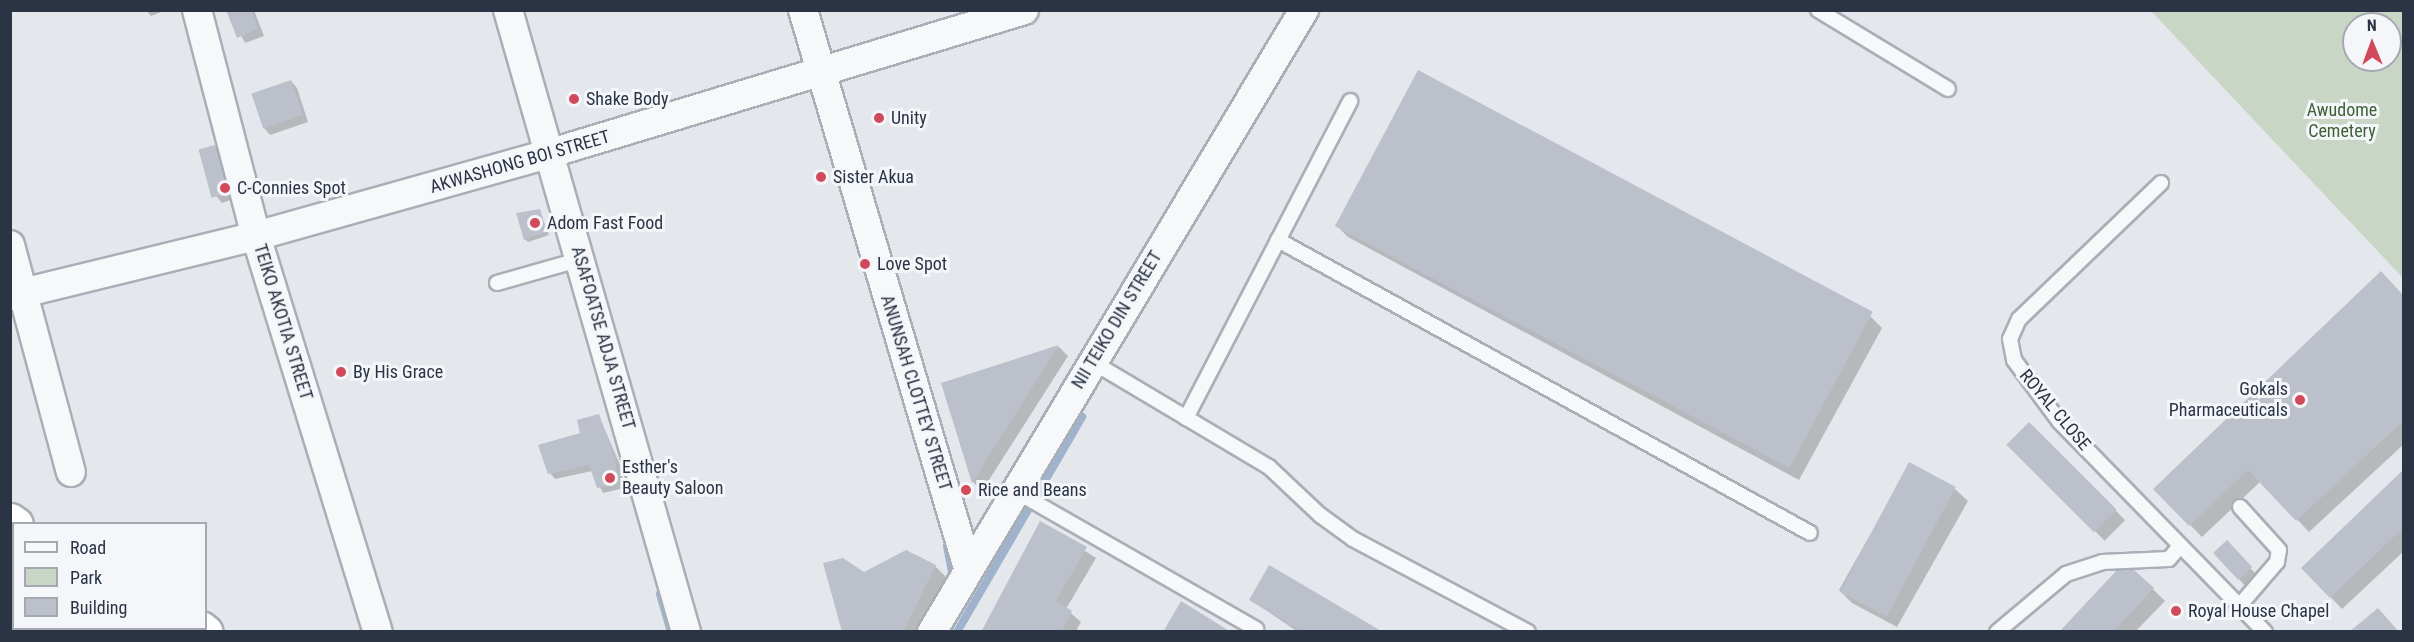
<!DOCTYPE html>
<html>
<head>
<meta charset="utf-8">
<style>
	body { margin:0 }
	#map { position:relative; width:2414px; height:642px; overflow:hidden; background:#e4e7ec; font-family:"Roboto Condensed",sans-serif }
	div>[style] { position:absolute }
	[style*='--x'] { left:calc(var(--x)*1px); top:calc(var(--y)*1px); width:calc(var(--w)*1px); rotate:calc(var(--a)*1deg) }
	.green>* { inset:0; background:#c9d6c5 }
	.shadow>* { inset:0; background:#0003; transform-origin:0 0 }
	.stream>* { height:8px; margin:-4px; padding:0 4px; transform-origin:4px; border-radius:4px; background:#9fb4cc }
	.building>* { inset:0; background:#bbc0ca; transform-origin:0 0 }
	.roads { filter:drop-shadow(2px 0 #a9aeb7) drop-shadow(-2px 0 #a9aeb7) drop-shadow(0 2px #a9aeb7) drop-shadow(0 -2px #a9aeb7) }
	.lane>* { height:14px; margin:-7px; padding:0 7px; transform-origin:7px; border-radius:7px; background:#f7f8fa }
	.street>* { height:28px; margin:-14px; padding:0 14px; transform-origin:14px; border-radius:14px; background:#f7f8fa }
	.highway>* { height:33px; margin:-16.5px; padding:0 16.5px; transform-origin:16.5px; border-radius:16.5px; background:#fff }
	.dots>* { width:16px; height:16px; translate:-50% -50%; box-sizing:border-box; border:3px solid #f4f6f9; border-radius:50% }
	span { translate:-50% -50%; white-space:nowrap; text-align:center; line-height:1.15; -webkit-text-stroke:6px #f4f6f9; paint-order:stroke }
	.poi-label { font-size:18px; color:#2b3445 }
	.left { translate:0 -50%; text-align:left }
	.right { translate:-100% -50%; text-align:right }
	.park-label { font-size:18px; color:#3f6138 }
	.street-label { font-size:18px; color:#2b3445 }
	.frame { position:absolute; inset:0; border:12px solid #2b3445; pointer-events:none }
	.legend { position:absolute; left:12px; top:522px; width:195px; height:108px; box-sizing:border-box; background:#f4f6f9; border:2px solid #a4a8b1; margin:0; padding:8px 10px; list-style:none; font-size:18px; color:#2b3445 }
	.legend li { display:flex; align-items:center; gap:12px; height:30px }
	.legend b { width:30px; border:2px solid #a4a8b1 }
	.north { position:absolute; left:2342px; top:12px; width:60px; height:60px; box-sizing:border-box; background:#f4f6f9; border:2px solid #a4a8b1; border-radius:50%; rotate:359deg; font-size:16px; font-weight:700; line-height:24px; text-align:center; color:#2b3445 }
	.north::after { content:''; display:block; margin:auto; width:21px; height:27px; background:#d1495b; clip-path:polygon(50% 0,100% 100%,50% 72%,0 100%) }
</style>
</head>
<body>
<div id="map">
	<div class="green">
		<div style="clip-path:polygon(evenodd,2151px 11px,2403px 11px,2403px 278px,2151px 11px,2354px 24px,2390px 24px,2390px 60px,2354px 60px,2354px 24px)"></div>
	</div>
	<div class="shadow">
		<div style="clip-path:polygon(146px 10px,167px 10px,151px 16px)"></div>
		<div style="clip-path:polygon(228px 10px,254px 10px,264px 36px,245px 43px)"></div>
		<div style="clip-path:polygon(291px 81px,297px 88px,308px 122px,270px 135px,264px 128px)"></div>
		<div style="clip-path:polygon(215px 147px,221px 153px,233px 199px,222px 203px,216px 196px,201px 151px)"></div>
		<div style="clip-path:polygon(539px 211px,549px 235px,528px 242px,525px 239px)"></div>
		<div style="clip-path:polygon(1335px 224px,1870px 316px,1882px 328px,1799px 480px,1348px 237px)"></div>
		<div style="clip-path:polygon(2381px 273px,2404px 297px,2404px 444px,2309px 532px,2261px 481px,2202px 537px,2155px 489px)"></div>
		<div style="clip-path:polygon(1059px 347px,1068px 356px,982px 491px,973px 482px,943px 384px)"></div>
		<div style="clip-path:polygon(599px 416px,620px 465px,624px 488px,603px 493px,592px 471px,555px 479px,550px 473px)"></div>
		<div style="left:2029px;top:424px;width:136px;height:29px;rotate:45deg"></div>
		<div style="clip-path:polygon(1910px 464px,1955px 489px,1968px 501px,1897px 627px,1852px 603px,1839px 590px)"></div>
		<div style="clip-path:polygon(2404px 472px,2404px 551px,2342px 609px,2303px 568px)"></div>
		<div style="clip-path:polygon(1041px 523px,1096px 558px,1066px 609px,1081px 622px,1077px 629px,1081px 632px,983px 632px)"></div>
		<div style="left:2227px;top:543px;width:44px;height:16px;rotate:47deg"></div>
		<div style="clip-path:polygon(935px 566px,947px 578px,921px 632px,843px 632px,864px 574px)"></div>
		<div style="clip-path:polygon(2134px 571px,2165px 601px,2135px 632px,2061px 632px)"></div>
		<div style="clip-path:polygon(1251px 600px,1376px 632px,1298px 632px)"></div>
	</div>
	<div class="stream">
		<div style="--x:947;--y:546;--w:33;--a:79"></div>
		<div style="--x:660;--y:594;--w:40;--a:74"></div>
		<div style="--x:957;--y:632;--w:249;--a:-59.8"></div>
	</div>
	<div class="building">
		<div style="clip-path:polygon(226px 10px,251px 10px,258px 29px,237px 38px)"></div>
		<div style="left:1418px;top:70px;width:515px;height:177px;rotate:28deg"></div>
		<div style="left:291px;top:80px;width:37px;height:42px;rotate:71deg"></div>
		<div style="left:215px;top:145px;width:50px;height:17px;rotate:75deg"></div>
		<div style="clip-path:polygon(540px 209px,547px 232px,524px 240px,516px 213px)"></div>
		<div style="clip-path:polygon(2381px 271px,2403px 295px,2403px 421px,2296px 521px,2248px 470px,2189px 526px,2153px 489px)"></div>
		<div style="clip-path:polygon(1059px 345px,972px 483px,941px 383px)"></div>
		<div style="clip-path:polygon(599px 414px,615px 459px,619px 483px,597px 488px,589px 465px,548px 474px,538px 445px,580px 433px,577px 420px)"></div>
		<div style="left:2029px;top:422px;width:124px;height:32px;rotate:45deg"></div>
		<div style="left:1909px;top:462px;width:53px;height:147px;rotate:28deg"></div>
		<div style="clip-path:polygon(2403px 470px,2403px 528px,2330px 598px,2301px 568px)"></div>
		<div style="clip-path:polygon(1040px 521px,1087px 547px,1056px 601px,1072px 611px,1061px 632px,981px 632px)"></div>
		<div style="left:2227px;top:540px;width:37px;height:19px;rotate:47deg"></div>
		<div style="clip-path:polygon(906px 550px,936px 565px,903px 632px,842px 632px,823px 563px,843px 558px,864px 572px)"></div>
		<div style="clip-path:polygon(1269px 565px,1383px 632px,1303px 632px,1249px 600px)"></div>
		<div style="clip-path:polygon(2117px 570px,2134px 570px,2154px 588px,2113px 632px,2059px 632px)"></div>
		<div style="clip-path:polygon(1181px 601px,1231px 632px,1163px 632px)"></div>
		<div style="clip-path:polygon(2378px 608px,2399px 632px,2349px 632px)"></div>
	</div>
	<div class="roads">
		<div class="lane">
			<div style="--x:1818;--y:10;--w:152;--a:31.3"></div>
			<div style="--x:2161;--y:183;--w:197;--a:136.2"></div>
			<div style="--x:2019;--y:319;--w:22;--a:114"></div>
			<div style="--x:2010;--y:339;--w:21;--a:79"></div>
			<div style="--x:2014;--y:360;--w:76;--a:53.6"></div>
			<div style="--x:2059;--y:421;--w:295;--a:45.7"></div>
			<div style="--x:1278;--y:240;--w:607;--a:28.84"></div>
			<div style="--x:497;--y:283;--w:87;--a:-15.9"></div>
			<div style="--x:1091;--y:361;--w:207;--a:30.8"></div>
			<div style="--x:1269;--y:467;--w:70;--a:43.3"></div>
			<div style="--x:1320;--y:515;--w:41;--a:36"></div>
			<div style="--x:1353;--y:539;--w:198;--a:28"></div>
			<div style="--x:1186;--y:418;--w:357;--a:-62.6"></div>
			<div style="--x:1015;--y:491;--w:278;--a:29.8"></div>
			<div style="--x:2240;--y:605;--w:57;--a:-49.3"></div>
			<div style="--x:2277;--y:562;--w:12;--a:-81"></div>
			<div style="--x:2279;--y:550;--w:58;--a:-132.2"></div>
			<div style="--x:1997;--y:632;--w:90;--a:-40"></div>
			<div style="--x:2066;--y:574;--w:38;--a:-18"></div>
			<div style="--x:2102;--y:562;--w:67;--a:-2.6"></div>
			<div style="--x:2169;--y:559;--w:17;--a:-50"></div>
		</div>
		<div class="street">
			<div style="--x:197;--y:10;--w:234;--a:75.4"></div>
			<div style="--x:256;--y:236;--w:414;--a:72.9"></div>
			<div style="--x:508;--y:10;--w:647;--a:74.03"></div>
			<div style="--x:803;--y:10;--w:582;--a:73.53"></div>
			<div style="--x:10;--y:245;--w:235;--a:75"></div>
			<div style="--x:10;--y:296;--w:253;--a:-13.7"></div>
			<div style="--x:256;--y:236;--w:306;--a:-15.7"></div>
			<div style="--x:551;--y:153;--w:494;--a:-16.8"></div>
			<div style="--x:932;--y:632;--w:725;--a:-59.12"></div>
		</div>
		<div class="highway">
			<div style="--x:10;--y:520;--w:7;--a:34"></div>
			<div style="--x:10;--y:563;--w:4;--a:14"></div>
			<div style="--x:122;--y:628;--w:7;--a:34"></div>
			<div style="--x:201;--y:628;--w:6;--a:39"></div>
		</div>
	</div>
	<div class="dots">
		<div style="left:574px;top:99px;background:#d1495b"></div>
		<div style="left:879px;top:118px;background:#d1495b"></div>
		<div style="left:821px;top:177px;background:#d1495b"></div>
		<div style="left:225px;top:188px;background:#d1495b"></div>
		<div style="left:535px;top:223px;background:#d1495b"></div>
		<div style="left:865px;top:264px;background:#d1495b"></div>
		<div style="left:341px;top:372px;background:#d1495b"></div>
		<div style="left:2300px;top:400px;background:#d1495b"></div>
		<div style="left:610px;top:478px;background:#d1495b"></div>
		<div style="left:966px;top:490px;background:#d1495b"></div>
		<div style="left:2176px;top:611px;background:#d1495b"></div>
	</div>
	<div class="poi-label">
		<span class="left" style="left:586px;top:99px">Shake Body</span>
		<span class="left" style="left:891px;top:118px">Unity</span>
		<span class="left" style="left:833px;top:177px">Sister Akua</span>
		<span class="left" style="left:237px;top:188px">C-Connies Spot</span>
		<span class="left" style="left:547px;top:223px">Adom Fast Food</span>
		<span class="left" style="left:877px;top:264px">Love Spot</span>
		<span class="left" style="left:353px;top:372px">By His Grace</span>
		<span class="right" style="left:2288px;top:400px">Gokals<br>Pharmaceuticals</span>
		<span class="left" style="left:622px;top:478px">Esther's<br>Beauty Saloon</span>
		<span class="left" style="left:978px;top:490px">Rice and Beans</span>
		<span class="left" style="left:2188px;top:611px">Royal House Chapel</span>
	</div>
	<div class="park-label">
		<span style="left:2342px;top:121px">Awudome<br>Cemetery</span>
	</div>
	<div class="street-label">
		<span style="left:520px;top:162px;rotate:-16deg">AKWASHONG BOI STREET</span>
		<span style="left:1117px;top:320px;rotate:-59deg">NII TEIKO DIN STREET</span>
		<span style="left:283px;top:322px;rotate:73deg">TEIKO AKOTIA STREET</span>
		<span style="left:603px;top:338px;rotate:74deg">ASAFOATSE ADJA STREET</span>
		<span style="left:916px;top:393px;rotate:73deg">ANUNSAH CLOTTEY STREET</span>
		<span style="left:2055px;top:410px;rotate:50deg">ROYAL CLOSE</span>
	</div>
	<div class="frame"></div>
	<ul class="legend">
	<li><b style="height:8px;background:#f7f8fa"></b>Road</li>
	<li><b style="height:16px;background:#c9d6c5"></b>Park</li>
	<li><b style="height:16px;background:#bbc0ca"></b>Building</li>
	</ul>
	<div class="north">N</div>
</div>
</body>
</html>
